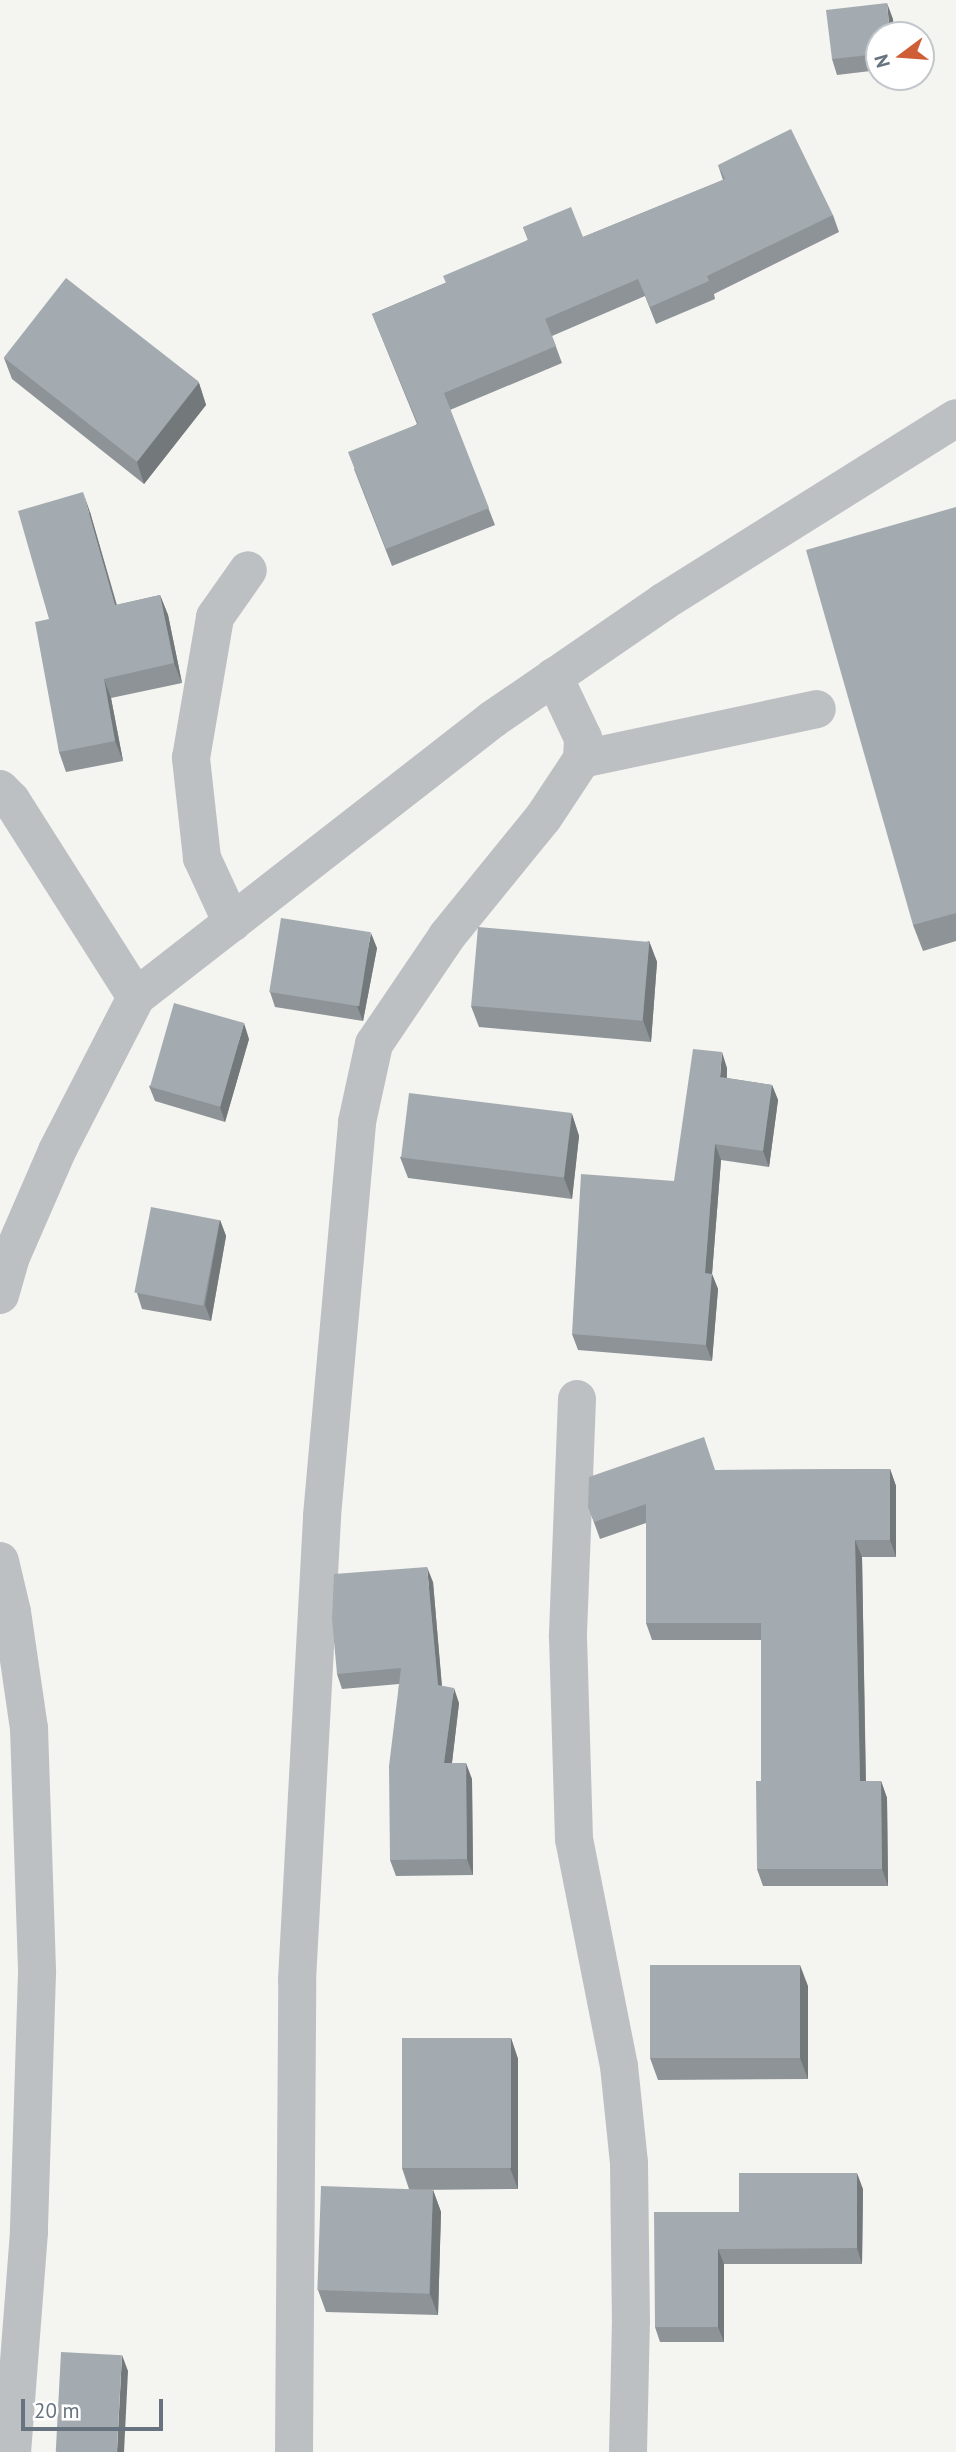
<!DOCTYPE html>
<html>
<head>
<meta charset="utf-8">
<style>
	body { margin:0 }
	#map { position:relative; width:956px; height:2452px; overflow:hidden; background:#f4f4f1; font-family:"PT Sans",sans-serif }
	div>[style] { position:absolute }
	[style*='--x'] { left:calc(var(--x)*1px); top:calc(var(--y)*1px); width:calc(var(--w)*1px); rotate:calc(var(--a)*1deg) }
	.minor>* { height:38px; margin:-19px; padding:0 19px; transform-origin:19px; border-radius:19px; background:#bcc0c3 }
	.wall>* { inset:0; background:#8d9397 }
	.shaded-wall>* { inset:0; background:#73787b }
	.building>* { inset:0; background:#a4abb0; transform-origin:0 0 }
	span { translate:-50% -50%; white-space:nowrap; text-align:center; line-height:1.15; -webkit-text-stroke:7px #fff; paint-order:stroke }
	.north { position:absolute; left:865px; top:21px; width:70px; height:70px; box-sizing:border-box; background:#fff; border:2px solid #c2c7cc; border-radius:50%; rotate:254deg; font-size:19px; font-weight:700; line-height:28px; text-align:center; color:#67747f }
	.north::after { content:''; display:block; margin:auto; width:24px; height:32px; background:#cf5e37; clip-path:polygon(50% 0,100% 100%,50% 72%,0 100%) }
	.scale { position:absolute; left:21px; top:2399px; width:142px; height:32px; box-sizing:border-box; border:4px solid #67747f; border-top:0; padding-left:9px; font-size:21px; line-height:24px; white-space:nowrap; color:#67747f; -webkit-text-stroke:5px #fff; paint-order:stroke }
</style>
</head>
<body>
<div id="map">
	<div class="minor">
		<div style="--x:582;--y:759;--w:240;--a:-12"></div>
		<div style="--x:0;--y:789;--w:16;--a:45"></div>
		<div style="--x:11;--y:800;--w:233;--a:57.6"></div>
		<div style="--x:232;--y:923;--w:72;--a:-114.8"></div>
		<div style="--x:202;--y:858;--w:101;--a:-96.3"></div>
		<div style="--x:191;--y:758;--w:143;--a:-80.3"></div>
		<div style="--x:215;--y:617;--w:57;--a:-54.9"></div>
		<div style="--x:0;--y:1295;--w:40;--a:-74"></div>
		<div style="--x:11;--y:1257;--w:116;--a:-66.5"></div>
		<div style="--x:57;--y:1151;--w:173;--a:-62.8"></div>
		<div style="--x:136;--y:997;--w:452;--a:-37.9"></div>
		<div style="--x:493;--y:719;--w:206;--a:-34.5"></div>
		<div style="--x:663;--y:602;--w:346;--a:-32.1"></div>
		<div style="--x:577;--y:1399;--w:238;--a:92.2"></div>
		<div style="--x:568;--y:1637;--w:202;--a:88.3"></div>
		<div style="--x:574;--y:1839;--w:231;--a:78.8"></div>
		<div style="--x:619;--y:2066;--w:98;--a:84.1"></div>
		<div style="--x:629;--y:2163;--w:157;--a:89.3"></div>
		<div style="--x:631;--y:2320;--w:132;--a:91.3"></div>
		<div style="--x:0;--y:1561;--w:52;--a:76.8"></div>
		<div style="--x:12;--y:1612;--w:117;--a:81.7"></div>
		<div style="--x:29;--y:1728;--w:245;--a:88.1"></div>
		<div style="--x:37;--y:1973;--w:259;--a:91.8"></div>
		<div style="--x:29;--y:2232;--w:221;--a:94.4"></div>
		<div style="--x:294;--y:2452;--w:472;--a:-89.6"></div>
		<div style="--x:297;--y:1980;--w:465;--a:-86.9"></div>
		<div style="--x:322;--y:1516;--w:396;--a:-84.9"></div>
		<div style="--x:357;--y:1122;--w:80;--a:-77.7"></div>
		<div style="--x:374;--y:1044;--w:130;--a:-55.9"></div>
		<div style="--x:447;--y:936;--w:152;--a:-50.9"></div>
		<div style="--x:543;--y:818;--w:71;--a:-56.5"></div>
		<div style="--x:582;--y:759;--w:21;--a:-87"></div>
		<div style="--x:583;--y:738;--w:68;--a:-115.4"></div>
	</div>
	<div class="wall">
		<div style="clip-path:polygon(893px 19px,879px 35px,879px 70px,837px 75px,832px 59px)"></div>
		<div style="clip-path:polygon(718px 165px,833px 215px,839px 232px,714px 294px,715px 299px,656px 324px,645px 296px,552px 336px,562px 363px,450px 410px,495px 525px,392px 566px,354px 469px,417px 424px,372px 314px,445px 283px,528px 240px,523px 227px,583px 237px,723px 180px)"></div>
		<div style="clip-path:polygon(4px 358px,199px 383px,206px 405px,144px 484px,12px 379px)"></div>
		<div style="clip-path:polygon(956px 507px,956px 941px,923px 951px,913px 925px)"></div>
		<div style="clip-path:polygon(90px 512px,117px 605px,160px 595px,168px 615px,182px 683px,111px 698px,123px 761px,66px 772px,59px 752px,49px 619px)"></div>
		<div style="clip-path:polygon(649px 941px,657px 962px,651px 1042px,479px 1027px,471px 1006px)"></div>
		<div style="clip-path:polygon(377px 948px,363px 1021px,275px 1007px,270px 992px)"></div>
		<div style="clip-path:polygon(249px 1039px,225px 1122px,155px 1101px,149px 1086px)"></div>
		<div style="clip-path:polygon(727px 1068px,727px 1078px,772px 1085px,778px 1100px,769px 1167px,721px 1160px,712px 1274px,718px 1289px,712px 1361px,578px 1350px,572px 1334px,674px 1181px)"></div>
		<div style="clip-path:polygon(572px 1114px,579px 1136px,572px 1199px,408px 1178px,400px 1157px)"></div>
		<div style="clip-path:polygon(220px 1220px,226px 1236px,211px 1321px,142px 1309px,137px 1293px)"></div>
		<div style="clip-path:polygon(890px 1469px,896px 1486px,896px 1557px,862px 1557px,866px 1781px,881px 1781px,887px 1798px,888px 1886px,763px 1886px,757px 1869px,761px 1781px,761px 1640px,652px 1640px,646px 1623px,646px 1523px,600px 1539px,588px 1506px,716px 1470px)"></div>
		<div style="clip-path:polygon(433px 1582px,442px 1686px,459px 1703px,452px 1763px,472px 1779px,473px 1875px,396px 1876px,390px 1860px,399px 1684px,342px 1689px,337px 1674px)"></div>
		<div style="clip-path:polygon(808px 1986px,808px 2079px,658px 2080px,650px 2058px)"></div>
		<div style="clip-path:polygon(511px 2038px,518px 2059px,518px 2189px,418px 2190px,433px 2190px,441px 2212px,438px 2315px,326px 2312px,318px 2290px,409px 2189px,402px 2168px)"></div>
		<div style="clip-path:polygon(863px 2189px,862px 2264px,724px 2264px,724px 2342px,660px 2342px,655px 2327px,739px 2212px)"></div>
	</div>
	<div class="shaded-wall">
		<div style="clip-path:polygon(887px 3px,893px 19px,894px 35px,890px 35px)"></div>
		<div style="clip-path:polygon(199px 383px,206px 405px,144px 484px,137px 462px)"></div>
		<div style="clip-path:polygon(83px 492px,90px 512px,122px 625px,115px 605px)"></div>
		<div style="clip-path:polygon(160px 595px,168px 615px,182px 683px,174px 663px)"></div>
		<div style="clip-path:polygon(104px 679px,111px 698px,123px 761px,115px 741px)"></div>
		<div style="clip-path:polygon(371px 933px,377px 948px,363px 1021px,357px 1006px)"></div>
		<div style="clip-path:polygon(649px 941px,657px 962px,651px 1042px,643px 1020px)"></div>
		<div style="clip-path:polygon(244px 1023px,249px 1039px,225px 1122px,220px 1107px)"></div>
		<div style="clip-path:polygon(722px 1052px,727px 1068px,726px 1093px,720px 1077px)"></div>
		<div style="clip-path:polygon(772px 1085px,778px 1100px,769px 1167px,763px 1151px)"></div>
		<div style="clip-path:polygon(572px 1114px,579px 1136px,572px 1199px,564px 1178px)"></div>
		<div style="clip-path:polygon(715px 1144px,721px 1160px,712px 1274px,718px 1289px,712px 1361px,706px 1345px,705px 1273px)"></div>
		<div style="clip-path:polygon(220px 1220px,226px 1236px,211px 1321px,205px 1305px)"></div>
		<div style="clip-path:polygon(890px 1469px,896px 1486px,896px 1557px,890px 1540px)"></div>
		<div style="clip-path:polygon(855px 1540px,862px 1557px,866px 1798px,860px 1781px)"></div>
		<div style="clip-path:polygon(427px 1567px,433px 1582px,443px 1701px,438px 1685px)"></div>
		<div style="clip-path:polygon(454px 1688px,459px 1703px,450px 1779px,444px 1763px)"></div>
		<div style="clip-path:polygon(466px 1763px,472px 1779px,473px 1875px,467px 1859px)"></div>
		<div style="clip-path:polygon(881px 1781px,887px 1798px,888px 1886px,882px 1869px)"></div>
		<div style="clip-path:polygon(800px 1965px,808px 1986px,808px 2079px,800px 2058px)"></div>
		<div style="clip-path:polygon(511px 2038px,518px 2059px,518px 2189px,510px 2168px)"></div>
		<div style="clip-path:polygon(857px 2173px,863px 2189px,862px 2264px,857px 2248px)"></div>
		<div style="clip-path:polygon(433px 2190px,441px 2212px,438px 2315px,430px 2294px)"></div>
		<div style="clip-path:polygon(718px 2249px,724px 2264px,724px 2342px,718px 2327px)"></div>
		<div style="clip-path:polygon(122px 2355px,128px 2371px,124px 2452px,117px 2452px)"></div>
	</div>
	<div class="building">
		<div style="clip-path:polygon(887px 3px,890px 35px,879px 35px,879px 54px,832px 59px,826px 10px)"></div>
		<div style="clip-path:polygon(791px 129px,833px 215px,707px 276px,709px 281px,650px 307px,638px 279px,545px 319px,556px 346px,444px 393px,489px 508px,386px 549px,348px 452px,418px 424px,372px 314px,446px 283px,443px 276px,528px 240px,523px 227px,571px 207px,583px 237px,725px 179px,718px 165px)"></div>
		<div style="left:66px;top:278px;width:169px;height:101px;rotate:38deg"></div>
		<div style="clip-path:polygon(83px 492px,115px 605px,160px 595px,174px 663px,104px 679px,115px 741px,59px 752px,35px 622px,49px 619px,18px 511px)"></div>
		<div style="clip-path:polygon(956px 507px,956px 913px,913px 925px,806px 550px)"></div>
		<div style="left:281px;top:918px;width:91px;height:75px;rotate:9deg"></div>
		<div style="left:478px;top:927px;width:172px;height:79px;rotate:5deg"></div>
		<div style="left:174px;top:1003px;width:73px;height:87px;rotate:16deg"></div>
		<div style="clip-path:polygon(693px 1049px,722px 1052px,720px 1077px,772px 1085px,763px 1151px,715px 1144px,705px 1273px,712px 1274px,706px 1345px,572px 1334px,581px 1174px,674px 1181px)"></div>
		<div style="left:409px;top:1093px;width:164px;height:65px;rotate:7deg"></div>
		<div style="left:151px;top:1207px;width:70px;height:87px;rotate:11deg"></div>
		<div style="clip-path:polygon(704px 1437px,715px 1470px,890px 1469px,890px 1540px,855px 1540px,860px 1781px,881px 1781px,882px 1869px,757px 1869px,756px 1781px,761px 1781px,761px 1623px,646px 1623px,646px 1504px,594px 1522px,588px 1506px,589px 1477px)"></div>
		<div style="clip-path:polygon(427px 1567px,438px 1685px,454px 1688px,444px 1763px,466px 1763px,467px 1859px,390px 1860px,389px 1766px,401px 1668px,337px 1674px,332px 1619px,334px 1574px)"></div>
		<div style="left:650px;top:1965px;width:150px;height:93px"></div>
		<div style="left:402px;top:2038px;width:109px;height:130px"></div>
		<div style="clip-path:polygon(739px 2173px,857px 2173px,857px 2248px,718px 2249px,718px 2327px,655px 2327px,654px 2212px,739px 2212px)"></div>
		<div style="left:321px;top:2186px;width:112px;height:104px;rotate:2deg"></div>
		<div style="left:61px;top:2352px;width:61px;height:100px;rotate:3deg"></div>
	</div>
	<div class="north">N</div>
	<div class="scale">20 m</div>
</div>
</body>
</html>
